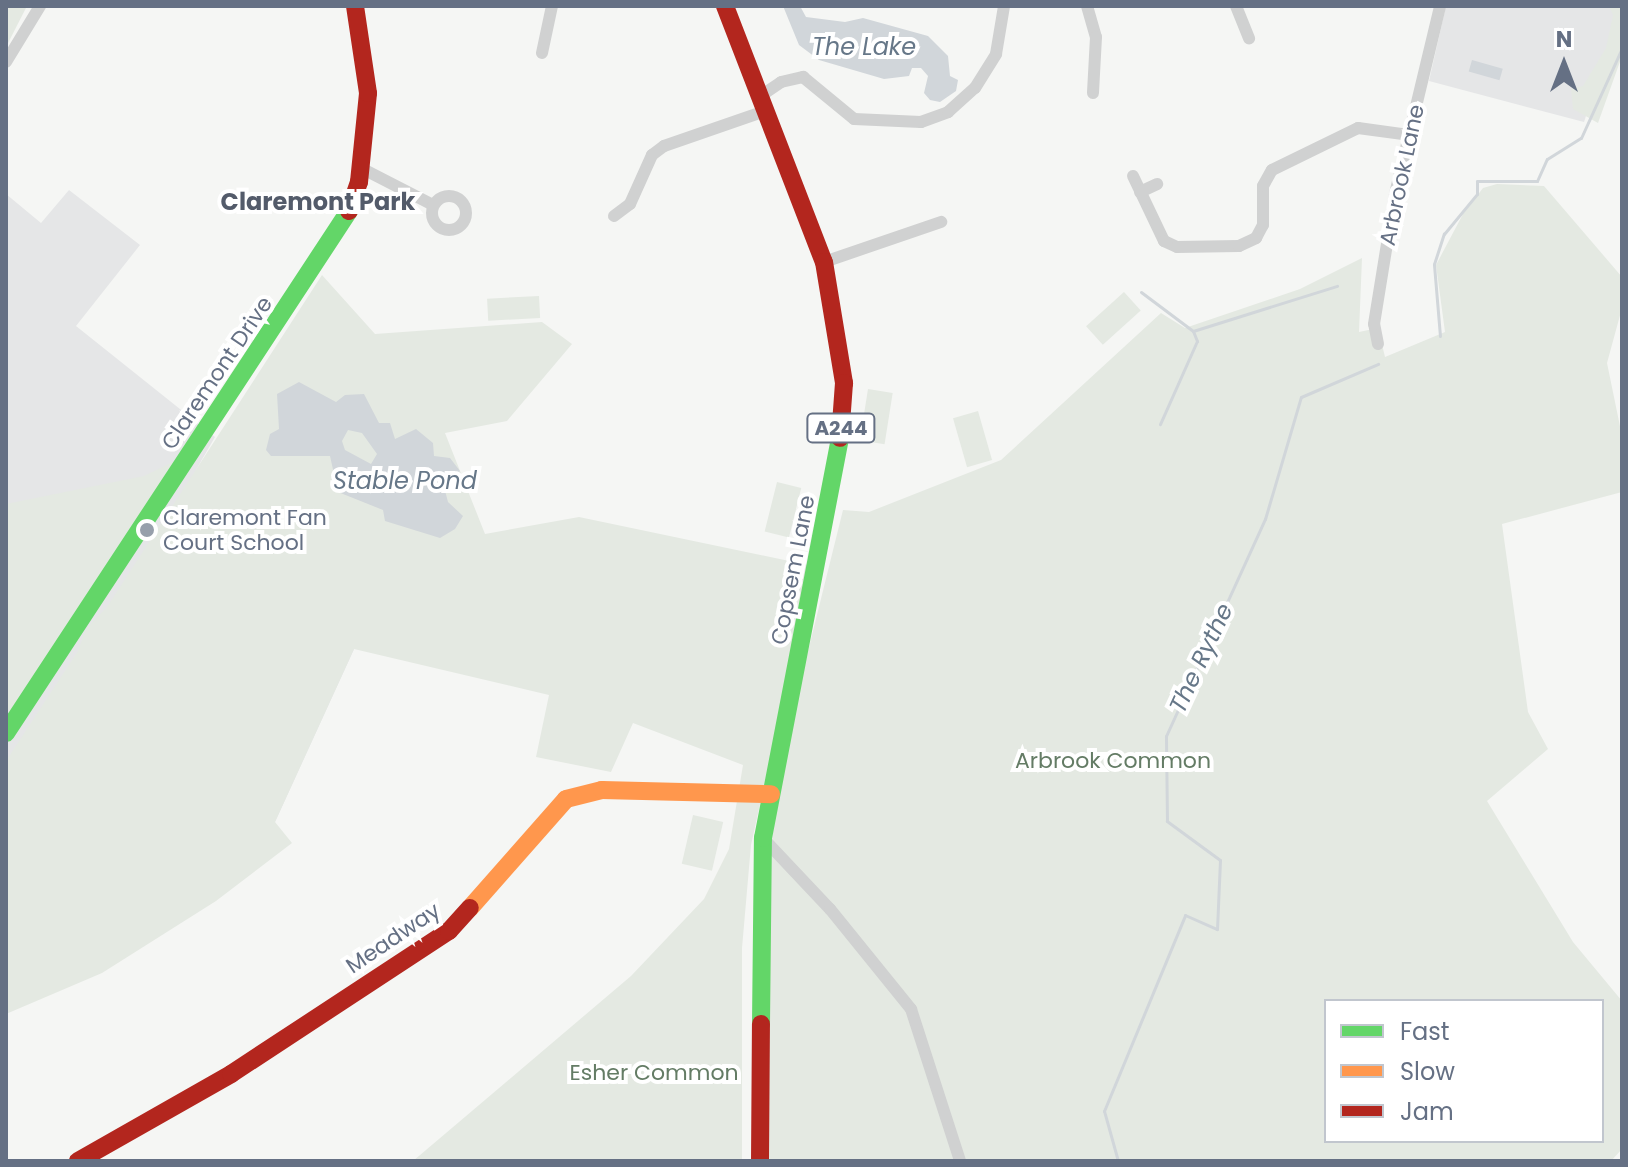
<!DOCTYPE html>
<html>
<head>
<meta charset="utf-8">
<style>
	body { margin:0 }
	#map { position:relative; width:1628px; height:1167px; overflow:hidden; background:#f5f6f4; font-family:Poppins,sans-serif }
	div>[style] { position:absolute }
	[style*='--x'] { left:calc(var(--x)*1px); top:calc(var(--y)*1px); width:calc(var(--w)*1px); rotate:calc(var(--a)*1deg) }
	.built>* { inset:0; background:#e5e6e7 }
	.green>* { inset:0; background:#e4e9e2; transform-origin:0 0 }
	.water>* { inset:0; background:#d1d6da; transform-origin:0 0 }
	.stream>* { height:3px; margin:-1.5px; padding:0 1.5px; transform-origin:1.5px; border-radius:1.5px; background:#d1d6da }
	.street>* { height:12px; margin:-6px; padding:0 6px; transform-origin:6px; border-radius:6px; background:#d0d1d1 }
	.street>.ring { margin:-6px; padding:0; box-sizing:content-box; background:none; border:12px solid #d0d1d1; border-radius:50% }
	.fast>* { height:18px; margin:-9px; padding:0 9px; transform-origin:9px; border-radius:9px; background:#63d668 }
	.slow>* { height:18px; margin:-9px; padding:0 9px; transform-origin:9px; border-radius:9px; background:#ff974d }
	.jam>* { height:18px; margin:-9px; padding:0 9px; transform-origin:9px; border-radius:9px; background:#b3261e }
	.dots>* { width:22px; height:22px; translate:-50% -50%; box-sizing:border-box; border:4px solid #fff; border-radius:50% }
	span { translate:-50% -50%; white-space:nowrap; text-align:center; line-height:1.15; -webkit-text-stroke:8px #fff; paint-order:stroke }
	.shield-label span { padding:2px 6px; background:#fff; border:2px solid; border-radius:6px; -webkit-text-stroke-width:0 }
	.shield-label { font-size:20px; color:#657084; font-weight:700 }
	.street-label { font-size:22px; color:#657084 }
	.poi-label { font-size:22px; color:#657084 }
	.left { translate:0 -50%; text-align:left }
	.park-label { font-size:22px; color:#647c65 }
	.water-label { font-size:24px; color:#678; font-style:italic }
	.neighbourhood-label { font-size:24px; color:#535b6a; font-weight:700 }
	.frame { position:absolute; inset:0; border:8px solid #657084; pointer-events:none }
	.legend { position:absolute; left:1324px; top:999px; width:280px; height:144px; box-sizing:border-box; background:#fff; border:2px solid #c1c6ce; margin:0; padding:10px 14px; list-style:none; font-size:24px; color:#657084 }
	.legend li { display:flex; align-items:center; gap:16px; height:40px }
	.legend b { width:40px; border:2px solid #c1c6ce }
	.north { position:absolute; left:1524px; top:24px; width:80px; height:80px; -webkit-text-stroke:6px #fff; paint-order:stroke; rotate:0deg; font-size:22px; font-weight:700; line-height:32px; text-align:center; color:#657084 }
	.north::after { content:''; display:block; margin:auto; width:28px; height:36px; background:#657084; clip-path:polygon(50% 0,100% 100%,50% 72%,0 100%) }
</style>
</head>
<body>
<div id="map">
	<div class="built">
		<div style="clip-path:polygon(1446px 6px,1622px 6px,1584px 122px,1429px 81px)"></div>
		<div style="clip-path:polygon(69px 190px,140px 245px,76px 326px,215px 437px,196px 470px,382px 588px,275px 822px,6px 864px,6px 194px,41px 223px)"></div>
	</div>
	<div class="green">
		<div style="clip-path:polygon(6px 6px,27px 6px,6px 47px)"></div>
		<div style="clip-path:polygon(1609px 6px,1622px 6px,1622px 56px,1598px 123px,1573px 109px,1571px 89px,1583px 86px,1606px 48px,1613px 15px)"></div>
		<div style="clip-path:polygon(evenodd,1497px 184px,1544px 186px,1622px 277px,1622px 308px,1607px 363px,1622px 436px,1622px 492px,1502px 524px,1528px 712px,1548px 749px,1487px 801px,1573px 942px,1622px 1001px,1622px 1149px,1611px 1161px,763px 1161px,767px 883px,782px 756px,843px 510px,869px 512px,1001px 460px,1161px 313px,1185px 328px,1300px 289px,1362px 258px,1359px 332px,1378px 328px,1385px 357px,1445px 332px,1436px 265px,1463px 214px,1483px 188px,1497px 184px,1326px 1001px,1602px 1001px,1602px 1141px,1326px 1141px,1326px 1001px)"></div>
		<div style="clip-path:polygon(322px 275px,375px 334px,542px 322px,572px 344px,507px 421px,445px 433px,485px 534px,579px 517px,813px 566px,751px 845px,742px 948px,742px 1161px,413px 1161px,631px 976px,704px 899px,729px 849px,743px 765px,633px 723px,611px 772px,536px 757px,549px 695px,354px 649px,275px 822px,292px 843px,216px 901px,102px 973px,6px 1014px,6px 761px,78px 651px,86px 629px,107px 607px)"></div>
		<div style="left:1124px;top:292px;width:25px;height:51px;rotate:48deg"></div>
		<div style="left:539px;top:296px;width:22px;height:52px;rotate:87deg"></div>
		<div style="left:868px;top:389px;width:25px;height:52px;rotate:9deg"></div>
		<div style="left:978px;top:411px;width:51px;height:26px;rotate:74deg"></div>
		<div style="clip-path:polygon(177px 460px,6px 724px,6px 504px,144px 476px)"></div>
		<div style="left:777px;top:482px;width:25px;height:51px;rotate:14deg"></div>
		<div style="left:693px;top:815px;width:31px;height:50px;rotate:13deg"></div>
	</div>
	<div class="water">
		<div style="clip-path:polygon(783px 6px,800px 6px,806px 17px,845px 22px,863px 18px,928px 36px,948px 56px,950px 76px,958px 80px,956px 91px,940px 102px,930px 100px,924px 93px,928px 76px,921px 68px,912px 68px,909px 76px,884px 79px,819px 60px,799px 45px)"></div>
		<div style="left:1472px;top:60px;width:32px;height:12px;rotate:16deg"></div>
		<div style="clip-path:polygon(evenodd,299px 382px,336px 402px,345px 395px,364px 394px,379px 423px,390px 423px,395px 439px,416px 429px,433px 443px,434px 456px,450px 458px,460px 471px,443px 483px,448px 502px,463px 516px,455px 529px,440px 538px,385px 521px,383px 510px,338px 492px,330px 456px,271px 456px,266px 450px,270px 434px,279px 429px,277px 394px,299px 382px,348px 430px,362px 433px,377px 454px,371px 464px,345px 450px,342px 441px,348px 430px)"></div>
	</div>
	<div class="stream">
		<div style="--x:1141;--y:292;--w:65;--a:36.9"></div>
		<div style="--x:1193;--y:331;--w:11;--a:68"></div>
		<div style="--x:1197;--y:341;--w:91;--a:114"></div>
		<div style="--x:1193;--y:331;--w:151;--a:-17.4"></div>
		<div style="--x:1440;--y:336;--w:72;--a:-94.8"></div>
		<div style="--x:1434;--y:264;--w:32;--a:-72"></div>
		<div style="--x:1444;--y:234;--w:52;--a:-50.5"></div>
		<div style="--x:1477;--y:194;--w:13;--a:-90"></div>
		<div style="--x:1477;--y:181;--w:60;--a:0"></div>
		<div style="--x:1537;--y:181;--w:24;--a:-66"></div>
		<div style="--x:1547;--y:159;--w:40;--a:-32"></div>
		<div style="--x:1581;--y:138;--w:99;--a:-65.5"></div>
		<div style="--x:1118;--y:1161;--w:52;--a:-105.6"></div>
		<div style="--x:1104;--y:1111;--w:212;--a:-67.5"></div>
		<div style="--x:1185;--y:915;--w:35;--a:24"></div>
		<div style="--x:1217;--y:929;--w:69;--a:-87.5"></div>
		<div style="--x:1220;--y:860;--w:66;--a:-143.7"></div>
		<div style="--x:1167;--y:821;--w:85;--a:-90.7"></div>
		<div style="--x:1166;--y:736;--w:239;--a:-65.5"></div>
		<div style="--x:1265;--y:519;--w:127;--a:-73.6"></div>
		<div style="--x:1301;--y:397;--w:84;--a:-23.2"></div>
	</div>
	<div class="street">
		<div style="--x:1087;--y:6;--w:32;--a:74"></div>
		<div style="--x:1096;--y:37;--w:56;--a:93.1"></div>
		<div style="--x:1236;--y:6;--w:35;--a:68"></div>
		<div style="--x:542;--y:53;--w:48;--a:-78"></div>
		<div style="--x:6;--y:62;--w:66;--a:-58.7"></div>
		<div style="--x:762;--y:95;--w:23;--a:-34"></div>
		<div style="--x:781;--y:82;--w:23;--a:-13"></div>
		<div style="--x:803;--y:77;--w:66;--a:39.5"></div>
		<div style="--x:854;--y:119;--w:67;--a:2.6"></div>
		<div style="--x:921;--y:122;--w:29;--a:-20"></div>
		<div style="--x:948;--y:112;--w:36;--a:-42"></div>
		<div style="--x:975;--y:88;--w:40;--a:-58"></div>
		<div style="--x:996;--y:54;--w:49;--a:-80.5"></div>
		<div style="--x:361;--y:168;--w:81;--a:27.2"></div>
		<div style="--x:1133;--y:176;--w:72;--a:64.5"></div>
		<div style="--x:1164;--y:241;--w:14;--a:25"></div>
		<div style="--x:1177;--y:247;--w:62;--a:-0.9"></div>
		<div style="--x:1239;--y:246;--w:19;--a:-25"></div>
		<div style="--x:1256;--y:238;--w:15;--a:-62"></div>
		<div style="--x:1263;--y:225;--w:39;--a:-90"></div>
		<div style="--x:1263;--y:186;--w:18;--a:-61"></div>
		<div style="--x:1272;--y:170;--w:96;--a:-26"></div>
		<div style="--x:1358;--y:128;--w:51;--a:7.8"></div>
		<div style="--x:1140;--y:192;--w:19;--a:-25"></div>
		<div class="ring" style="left:432px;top:196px;width:22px;height:22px"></div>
		<div style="--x:614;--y:216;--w:20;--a:-37"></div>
		<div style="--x:630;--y:204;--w:54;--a:-65.8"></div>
		<div style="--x:652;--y:155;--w:15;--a:-37"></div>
		<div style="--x:664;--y:146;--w:110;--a:-19.1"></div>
		<div style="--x:824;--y:262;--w:124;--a:-18.9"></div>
		<div style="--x:1378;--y:344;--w:20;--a:-101"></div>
		<div style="--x:1374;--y:324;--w:132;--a:-80.8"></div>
		<div style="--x:1395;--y:194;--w:193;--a:-76.5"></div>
		<div style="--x:763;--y:838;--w:98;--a:46.7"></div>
		<div style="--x:830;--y:909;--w:129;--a:51"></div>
		<div style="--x:911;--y:1009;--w:160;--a:72.1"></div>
	</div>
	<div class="fast">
		<div style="--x:6;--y:733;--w:625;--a:-56.69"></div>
		<div style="--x:761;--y:1024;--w:186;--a:-89.4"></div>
		<div style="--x:763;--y:838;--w:407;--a:-79.1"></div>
	</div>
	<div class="slow">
		<div style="--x:470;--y:908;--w:145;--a:-48.6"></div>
		<div style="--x:566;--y:799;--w:37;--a:-14"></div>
		<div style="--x:602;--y:790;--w:169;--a:1.4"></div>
	</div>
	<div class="jam">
		<div style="--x:725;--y:6;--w:274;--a:68.9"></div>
		<div style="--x:824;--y:262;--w:123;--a:80.6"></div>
		<div style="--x:844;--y:383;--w:55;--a:94.2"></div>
		<div style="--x:349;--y:211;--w:31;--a:-71"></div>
		<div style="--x:359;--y:182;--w:89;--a:-84.2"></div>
		<div style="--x:368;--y:93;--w:88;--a:-98.5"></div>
		<div style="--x:78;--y:1161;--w:176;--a:-29.6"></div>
		<div style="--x:231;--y:1074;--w:261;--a:-33.3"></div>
		<div style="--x:449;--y:931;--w:31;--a:-48"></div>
		<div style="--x:760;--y:1161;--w:137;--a:-89.6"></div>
	</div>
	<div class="dots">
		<div style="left:147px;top:530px;background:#979fab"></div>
	</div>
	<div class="shield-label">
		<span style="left:841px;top:428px">A244</span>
	</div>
	<div class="street-label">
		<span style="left:1402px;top:175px;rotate:-78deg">Arbrook Lane</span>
		<span style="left:217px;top:373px;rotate:-56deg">Claremont Drive</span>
		<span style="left:793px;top:570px;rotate:-79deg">Copsem Lane</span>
		<span style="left:393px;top:938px;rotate:-34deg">Meadway</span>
	</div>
	<div class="poi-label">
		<span class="left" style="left:163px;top:530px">Claremont Fan<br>Court School</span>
	</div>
	<div class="park-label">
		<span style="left:1113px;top:761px">Arbrook Common</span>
		<span style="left:654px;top:1073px">Esher Common</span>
	</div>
	<div class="water-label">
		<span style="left:864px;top:47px">The Lake</span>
		<span style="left:405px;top:481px">Stable Pond</span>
		<span style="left:1201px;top:658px;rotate:-65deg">The Rythe</span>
	</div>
	<div class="neighbourhood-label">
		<span style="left:318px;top:202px">Claremont Park</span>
	</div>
	<div class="frame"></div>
	<ul class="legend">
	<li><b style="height:10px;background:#63d668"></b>Fast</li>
	<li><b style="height:10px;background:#ff974d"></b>Slow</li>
	<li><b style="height:10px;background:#b3261e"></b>Jam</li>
	</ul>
	<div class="north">N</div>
</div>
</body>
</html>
